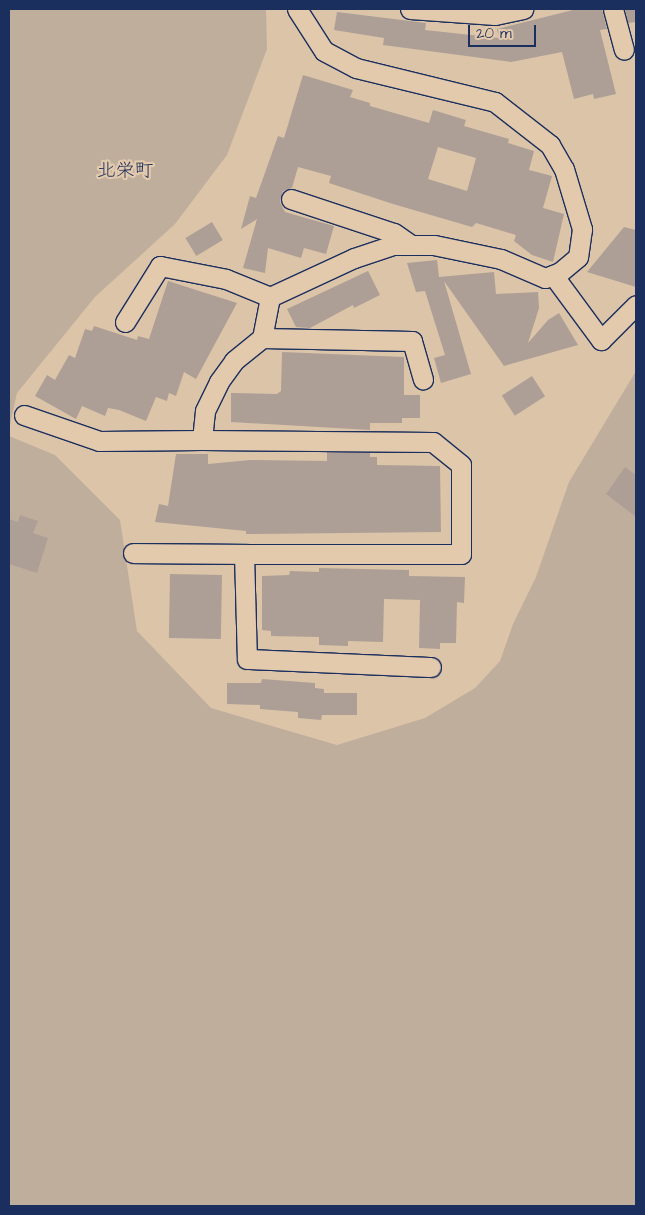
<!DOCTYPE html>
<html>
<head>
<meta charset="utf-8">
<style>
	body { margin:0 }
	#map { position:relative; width:645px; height:1215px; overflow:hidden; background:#dcc4a9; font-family:"Architects Daughter","Klee One",sans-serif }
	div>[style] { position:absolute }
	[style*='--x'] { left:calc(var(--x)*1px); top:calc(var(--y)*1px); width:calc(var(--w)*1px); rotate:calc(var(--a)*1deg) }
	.green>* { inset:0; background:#c0ae9d }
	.building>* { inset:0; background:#ad9f96; transform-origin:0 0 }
	.roads { filter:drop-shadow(1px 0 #1b2f5e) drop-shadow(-1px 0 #1b2f5e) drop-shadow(0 1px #1b2f5e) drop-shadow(0 -1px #1b2f5e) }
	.minor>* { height:19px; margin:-9.5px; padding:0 9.5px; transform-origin:9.5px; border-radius:9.5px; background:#e4caac }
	span { translate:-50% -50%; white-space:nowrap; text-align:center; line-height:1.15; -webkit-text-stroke:4.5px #e4caac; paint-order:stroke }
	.quarter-label { font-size:19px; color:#1b2f5e }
	.frame { position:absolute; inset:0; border:10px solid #1b2f5e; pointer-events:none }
	.scale { position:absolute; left:468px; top:25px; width:68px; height:22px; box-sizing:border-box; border:2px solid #1b2f5e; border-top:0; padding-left:6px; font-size:15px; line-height:18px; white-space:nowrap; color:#1b2f5e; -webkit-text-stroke:4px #e4caac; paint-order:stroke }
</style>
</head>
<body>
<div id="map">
	<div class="green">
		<div style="clip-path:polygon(9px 9px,266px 9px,267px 49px,227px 155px,175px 224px,95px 297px,17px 393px,9px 429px)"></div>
		<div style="clip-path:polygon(636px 371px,636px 1206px,9px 1206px,9px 436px,55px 455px,120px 520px,137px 631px,211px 708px,337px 745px,425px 718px,475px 688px,500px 661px,513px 624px,536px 577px,569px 482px)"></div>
	</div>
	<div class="building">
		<div style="clip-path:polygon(577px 9px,602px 9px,607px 29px,600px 30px,616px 94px,594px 99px,593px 94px,574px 99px,562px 52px,511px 62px,383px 45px,384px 38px,334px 30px,337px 12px,426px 23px,425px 30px,499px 38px,497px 29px)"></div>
		<div style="clip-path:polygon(625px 9px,636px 9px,636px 22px,628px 23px)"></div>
		<div style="clip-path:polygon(evenodd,303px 75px,353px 90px,350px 97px,370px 103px,370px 106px,429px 123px,433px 110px,466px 120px,464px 126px,509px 139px,508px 143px,534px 151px,529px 170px,552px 176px,543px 208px,564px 214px,553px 262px,532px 255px,514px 241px,516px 235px,476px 223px,472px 227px,393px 204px,329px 183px,331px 176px,298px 167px,292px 188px,283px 191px,280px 202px,285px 212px,334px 226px,326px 254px,304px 248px,301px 258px,268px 248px,265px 273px,243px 268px,257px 219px,241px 229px,250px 196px,256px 198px,278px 136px,284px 138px,303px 75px,438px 147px,476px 158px,467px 191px,428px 179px,438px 147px)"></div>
		<div style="left:212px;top:222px;width:21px;height:31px;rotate:59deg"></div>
		<div style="clip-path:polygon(624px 227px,636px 230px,636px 287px,587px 272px)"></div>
		<div style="clip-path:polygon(437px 260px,439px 277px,494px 272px,496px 294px,538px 292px,539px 308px,528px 343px,548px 320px,559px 313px,578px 345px,504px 366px,444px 281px,471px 374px,441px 383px,434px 358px,445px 355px,425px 291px,416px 292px,407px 263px)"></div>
		<div style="clip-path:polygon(368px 271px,380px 295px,354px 308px,353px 305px,310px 328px,296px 327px,287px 309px)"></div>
		<div style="clip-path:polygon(168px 281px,237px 303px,196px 379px,184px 372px,176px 396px,169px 393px,167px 401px,156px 397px,146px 421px,119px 410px,108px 408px,105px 416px,82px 406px,76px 419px,35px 396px,47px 375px,55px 380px,69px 355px,75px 358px,85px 329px,92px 331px,94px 326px,137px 340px,138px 336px,149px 339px)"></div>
		<div style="clip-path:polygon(282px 352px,404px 357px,404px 395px,420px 395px,420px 418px,402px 418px,402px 423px,370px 423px,370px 430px,231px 422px,231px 393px,277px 394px,281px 391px)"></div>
		<div style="left:532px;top:376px;width:24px;height:36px;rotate:57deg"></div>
		<div style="clip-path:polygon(327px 452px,370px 453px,370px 457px,377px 457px,377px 465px,440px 466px,441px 532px,246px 534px,246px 531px,155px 522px,159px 504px,168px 506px,176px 454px,208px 454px,208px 464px,250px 460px,327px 461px)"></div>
		<div style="clip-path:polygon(625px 467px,636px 475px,636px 517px,606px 494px)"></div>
		<div style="clip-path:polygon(20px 515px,38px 521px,33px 533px,48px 538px,37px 573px,9px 564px,9px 519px,18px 522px)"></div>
		<div style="clip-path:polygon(319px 568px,409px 570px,409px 576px,465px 577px,464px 603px,457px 602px,456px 643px,440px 643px,440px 649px,419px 648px,420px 600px,384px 599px,383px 642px,348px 641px,348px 646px,319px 645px,319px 637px,271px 636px,271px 631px,262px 630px,262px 576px,289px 575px,290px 571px,319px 572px)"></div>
		<div style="left:170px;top:574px;width:52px;height:64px;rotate:1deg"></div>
		<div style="clip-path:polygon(262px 679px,315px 683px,315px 688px,324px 689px,324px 693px,357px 693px,357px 715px,322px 715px,321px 720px,298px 718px,298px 712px,260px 709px,260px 705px,227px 704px,227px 683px,261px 683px)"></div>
	</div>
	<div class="roads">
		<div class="minor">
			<div style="--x:297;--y:9;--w:50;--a:57.3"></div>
			<div style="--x:324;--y:51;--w:36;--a:28"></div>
			<div style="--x:356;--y:68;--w:143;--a:13.7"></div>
			<div style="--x:495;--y:102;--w:70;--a:38"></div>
			<div style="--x:550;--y:145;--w:28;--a:60"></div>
			<div style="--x:564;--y:169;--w:63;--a:73.3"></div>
			<div style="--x:582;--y:229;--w:28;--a:98"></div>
			<div style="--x:578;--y:257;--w:23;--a:140"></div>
			<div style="--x:560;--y:272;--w:16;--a:158"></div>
			<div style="--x:545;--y:278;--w:48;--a:-156.6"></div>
			<div style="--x:501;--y:259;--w:68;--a:-168.2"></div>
			<div style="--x:434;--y:245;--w:41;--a:180"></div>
			<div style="--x:393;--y:245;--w:41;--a:161.6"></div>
			<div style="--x:354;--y:258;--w:93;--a:155.1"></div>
			<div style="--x:270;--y:297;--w:42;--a:101"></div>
			<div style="--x:262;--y:338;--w:36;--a:141"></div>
			<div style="--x:234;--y:361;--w:26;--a:126"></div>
			<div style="--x:219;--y:382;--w:32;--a:116"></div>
			<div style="--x:205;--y:411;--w:29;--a:96"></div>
			<div style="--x:202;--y:440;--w:231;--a:0.5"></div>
			<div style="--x:433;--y:442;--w:36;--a:39"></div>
			<div style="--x:461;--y:465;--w:89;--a:90"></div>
			<div style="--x:461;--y:554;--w:217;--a:180"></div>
			<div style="--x:244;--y:554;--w:105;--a:88.4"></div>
			<div style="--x:247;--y:659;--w:184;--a:2.5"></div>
			<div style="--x:410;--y:9;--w:85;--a:4"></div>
			<div style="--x:495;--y:15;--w:29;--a:-12"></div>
			<div style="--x:613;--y:9;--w:42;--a:75"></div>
			<div style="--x:291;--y:199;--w:108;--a:18.3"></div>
			<div style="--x:394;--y:233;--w:21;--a:35"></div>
			<div style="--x:553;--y:275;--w:81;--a:53.6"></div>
			<div style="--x:601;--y:340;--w:49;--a:-45"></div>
			<div style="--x:125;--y:322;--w:66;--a:-58"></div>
			<div style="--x:160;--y:266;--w:67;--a:11.1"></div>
			<div style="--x:226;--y:279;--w:48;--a:22.2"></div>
			<div style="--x:262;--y:338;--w:150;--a:1.1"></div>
			<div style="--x:412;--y:341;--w:40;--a:74"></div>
			<div style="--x:24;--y:415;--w:79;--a:19.1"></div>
			<div style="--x:99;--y:441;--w:103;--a:-0.6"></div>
			<div style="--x:133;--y:553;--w:111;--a:0.5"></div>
		</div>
	</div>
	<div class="quarter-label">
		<span style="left:125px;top:171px">北栄町</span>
	</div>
	<div class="frame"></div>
	<div class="scale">20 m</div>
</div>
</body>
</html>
